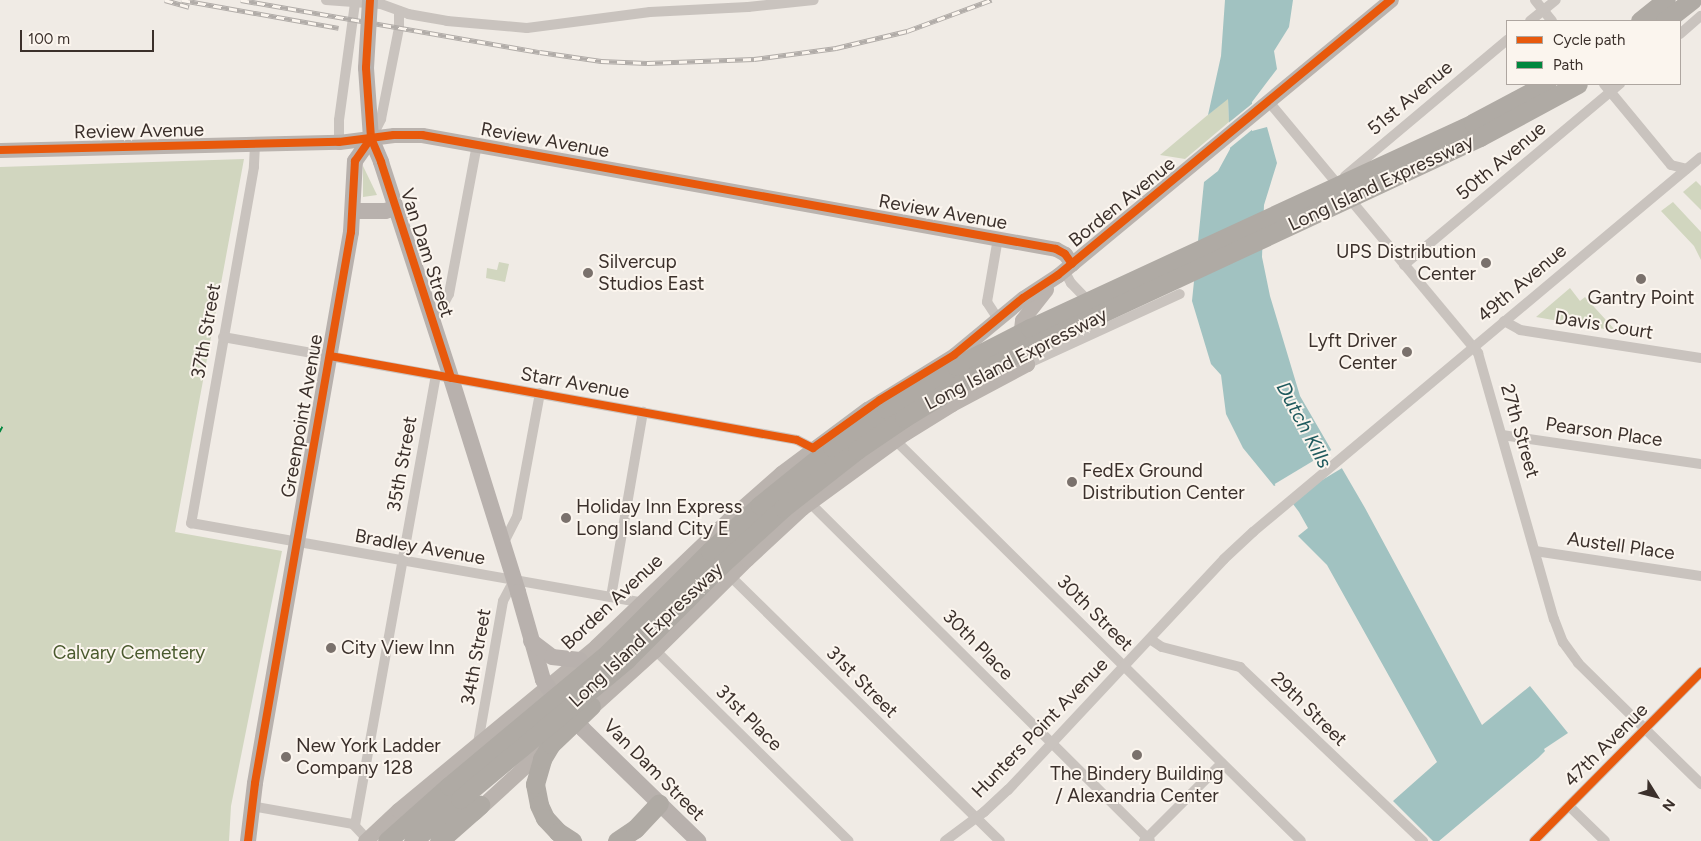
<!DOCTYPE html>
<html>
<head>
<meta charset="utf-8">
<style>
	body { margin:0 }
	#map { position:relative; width:1701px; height:841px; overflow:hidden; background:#f0ebe5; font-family:Figtree,sans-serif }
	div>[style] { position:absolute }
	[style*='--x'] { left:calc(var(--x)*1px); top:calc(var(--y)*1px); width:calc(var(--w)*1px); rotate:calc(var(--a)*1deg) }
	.green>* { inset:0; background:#d1d6bf }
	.water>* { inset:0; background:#a1c2c1 }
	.pier>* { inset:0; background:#f0ebe5; transform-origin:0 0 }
	.minor>* { height:10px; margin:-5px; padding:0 5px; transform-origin:5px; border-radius:5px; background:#c9c3be }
	.secondary>* { height:15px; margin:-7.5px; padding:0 7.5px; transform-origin:7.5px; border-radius:7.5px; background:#bab3ae }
	.primary>* { height:16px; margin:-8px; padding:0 8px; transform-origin:8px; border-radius:8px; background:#b8b1ad }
	.motorway>* { height:19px; margin:-9.5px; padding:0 9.5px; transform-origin:9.5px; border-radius:9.5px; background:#afaaa4 }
	.rail>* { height:4.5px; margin-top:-2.25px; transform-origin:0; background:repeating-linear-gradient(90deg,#fbf5ee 0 8px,#b1aca8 0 16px); box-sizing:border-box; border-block:1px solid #b1aca8 }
	.primary-bridge>* { height:16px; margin:-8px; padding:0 8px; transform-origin:8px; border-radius:8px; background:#b8b1ad }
	.motorway-bridge>* { height:19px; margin:-9.5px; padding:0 9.5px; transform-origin:9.5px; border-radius:9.5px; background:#afaaa4 }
	.quiet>* { height:6px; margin-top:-3px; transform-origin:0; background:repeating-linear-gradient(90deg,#00873e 0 12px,transparent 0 18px) }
	.cycleway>* { height:8px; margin:-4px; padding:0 4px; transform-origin:4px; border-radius:4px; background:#e8590c }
	.dots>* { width:14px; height:14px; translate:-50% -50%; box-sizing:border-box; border:2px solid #fbf5ee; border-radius:50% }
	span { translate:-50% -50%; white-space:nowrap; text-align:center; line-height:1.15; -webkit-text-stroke:4px #fbf5ee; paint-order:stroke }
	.street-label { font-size:19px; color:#3b302b }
	.poi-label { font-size:19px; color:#3b302b }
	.right { translate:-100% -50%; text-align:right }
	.left { translate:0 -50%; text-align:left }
	.park-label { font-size:19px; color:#4a5a2e }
	.water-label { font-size:20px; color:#1f5a5e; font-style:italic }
	.legend { position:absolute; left:1506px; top:20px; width:175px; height:65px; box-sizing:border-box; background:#fbf5ee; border:1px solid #aea6a0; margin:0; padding:6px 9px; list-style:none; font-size:15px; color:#3b302b }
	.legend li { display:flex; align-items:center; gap:10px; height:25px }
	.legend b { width:25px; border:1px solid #aea6a0 }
	.north { position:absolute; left:1631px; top:771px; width:50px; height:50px; -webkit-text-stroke:4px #fbf5ee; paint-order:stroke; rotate:126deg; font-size:14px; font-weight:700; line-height:20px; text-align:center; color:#3b302b }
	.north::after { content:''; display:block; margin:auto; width:18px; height:22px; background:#3b302b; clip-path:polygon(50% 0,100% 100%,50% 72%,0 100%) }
	.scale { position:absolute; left:20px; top:30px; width:134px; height:22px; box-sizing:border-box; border:2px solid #3b302b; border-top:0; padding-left:6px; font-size:15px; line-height:18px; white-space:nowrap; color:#3b302b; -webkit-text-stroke:4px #fbf5ee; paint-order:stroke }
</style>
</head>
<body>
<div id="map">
	<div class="green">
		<div style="clip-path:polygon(1228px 98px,1229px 122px,1185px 159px,1160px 155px)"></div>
		<div style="clip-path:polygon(244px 159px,175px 532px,282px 551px,231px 806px,229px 841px,0 841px,0 167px)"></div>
		<div style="clip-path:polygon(363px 166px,377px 195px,363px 197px)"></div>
		<div style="clip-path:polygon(1696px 181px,1701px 186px,1701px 210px,1683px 192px)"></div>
		<div style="clip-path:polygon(1673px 202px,1701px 232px,1701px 260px,1694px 246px,1661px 211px)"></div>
		<div style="clip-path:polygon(499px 262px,509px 264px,505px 282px,486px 278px,487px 268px,497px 270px)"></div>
		<div style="clip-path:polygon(1570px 288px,1580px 301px,1585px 297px,1616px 331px,1536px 317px)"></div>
	</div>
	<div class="water">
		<div style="clip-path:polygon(1225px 0,1293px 0,1289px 27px,1274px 51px,1277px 69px,1252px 102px,1252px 131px,1267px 127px,1277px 163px,1264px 205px,1262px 257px,1270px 296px,1300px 396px,1365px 508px,1482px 725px,1530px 686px,1568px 733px,1544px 749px,1545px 751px,1538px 758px,1439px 841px,1433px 841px,1393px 801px,1437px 762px,1327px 565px,1298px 536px,1308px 528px,1299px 512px,1278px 484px,1274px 486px,1243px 448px,1226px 414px,1221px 375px,1211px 364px,1192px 301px,1204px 182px,1218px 171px,1230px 149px,1228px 99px,1208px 115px,1221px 56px)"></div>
	</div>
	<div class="pier">
		<div style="clip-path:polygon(1253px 103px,1253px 129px,1226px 151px,1227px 124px)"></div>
		<div style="left:1333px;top:449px;width:21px;height:68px;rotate:59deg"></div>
	</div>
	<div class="minor">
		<div style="--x:326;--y:0;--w:55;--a:4.2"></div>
		<div style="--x:381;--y:4;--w:29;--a:20"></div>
		<div style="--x:408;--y:14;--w:40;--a:10"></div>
		<div style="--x:447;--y:21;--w:80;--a:5"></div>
		<div style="--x:527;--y:28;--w:124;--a:-7.4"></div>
		<div style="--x:650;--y:12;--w:98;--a:-2.9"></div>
		<div style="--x:748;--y:7;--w:66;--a:-6.1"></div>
		<div style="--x:1535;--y:0;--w:27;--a:51"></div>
		<div style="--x:1530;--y:21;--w:33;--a:-39"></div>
		<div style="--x:1680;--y:34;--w:28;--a:-41"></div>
		<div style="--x:1604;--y:84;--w:105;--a:50.4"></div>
		<div style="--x:1671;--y:165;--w:16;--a:14"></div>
		<div style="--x:1269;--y:102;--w:327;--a:50.2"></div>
		<div style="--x:1478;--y:353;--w:277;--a:74.1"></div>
		<div style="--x:1554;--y:619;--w:25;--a:69"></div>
		<div style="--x:1563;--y:642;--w:26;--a:54"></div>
		<div style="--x:1578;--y:663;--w:173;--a:44.5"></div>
		<div style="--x:373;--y:135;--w:18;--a:-63"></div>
		<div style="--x:381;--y:119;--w:93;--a:-78.8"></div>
		<div style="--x:399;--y:28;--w:17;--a:-90"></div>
		<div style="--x:339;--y:142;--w:22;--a:-90"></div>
		<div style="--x:339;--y:120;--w:118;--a:-82.2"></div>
		<div style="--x:255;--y:145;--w:22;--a:93"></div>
		<div style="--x:254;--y:167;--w:362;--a:100"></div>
		<div style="--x:191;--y:523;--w:459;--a:10"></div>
		<div style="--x:1345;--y:176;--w:212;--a:-40"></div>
		<div style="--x:998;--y:238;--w:65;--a:99.8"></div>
		<div style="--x:987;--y:302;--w:20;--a:57"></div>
		<div style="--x:1404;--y:265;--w:282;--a:-40"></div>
		<div style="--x:1064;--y:270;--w:15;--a:62"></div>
		<div style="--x:1071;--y:283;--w:29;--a:46"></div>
		<div style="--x:1504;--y:321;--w:18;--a:29"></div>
		<div style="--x:1520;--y:330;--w:183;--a:8.8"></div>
		<div style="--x:433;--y:324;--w:34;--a:-62"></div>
		<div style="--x:449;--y:294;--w:153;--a:-79.4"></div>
		<div style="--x:223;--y:337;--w:583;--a:10.17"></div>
		<div style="--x:797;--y:440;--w:18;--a:27"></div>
		<div style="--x:1027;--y:364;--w:168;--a:-24.6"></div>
		<div style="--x:1502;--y:435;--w:201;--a:8.3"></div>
		<div style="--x:891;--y:436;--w:576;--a:44.65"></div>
		<div style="--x:805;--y:498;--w:486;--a:44.8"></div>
		<div style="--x:503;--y:544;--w:30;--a:-63"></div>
		<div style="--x:517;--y:517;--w:126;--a:-79.5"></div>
		<div style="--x:1535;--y:551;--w:168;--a:8.6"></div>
		<div style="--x:726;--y:572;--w:384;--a:44.5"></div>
		<div style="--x:611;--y:597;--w:188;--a:-80.2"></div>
		<div style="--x:1150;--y:639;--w:14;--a:34"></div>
		<div style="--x:1162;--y:647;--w:81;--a:14.4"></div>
		<div style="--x:1240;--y:667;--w:253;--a:43.6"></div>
		<div style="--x:652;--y:647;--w:276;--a:44.6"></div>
		<div style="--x:478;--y:743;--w:144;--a:-80"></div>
		<div style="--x:503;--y:601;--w:24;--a:-62"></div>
		<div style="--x:251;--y:806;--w:104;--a:10"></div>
		<div style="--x:353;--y:824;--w:21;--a:47"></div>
		<div style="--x:1569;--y:806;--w:50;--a:44.2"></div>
		<div style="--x:355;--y:825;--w:457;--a:-79.8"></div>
		<div style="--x:945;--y:841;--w:49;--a:-36.6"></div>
		<div style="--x:984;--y:812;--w:33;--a:-43"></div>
		<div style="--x:1008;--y:790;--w:316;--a:-46.9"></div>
		<div style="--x:1224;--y:559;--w:40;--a:-43"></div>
		<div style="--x:1253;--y:532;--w:584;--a:-39.93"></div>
		<div style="--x:1144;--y:841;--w:110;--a:-45"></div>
		<div style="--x:1534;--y:841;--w:238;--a:-45.3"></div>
	</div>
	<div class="secondary">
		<div style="--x:0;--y:150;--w:339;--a:-1.4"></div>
		<div style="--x:339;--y:142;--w:55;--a:-7.3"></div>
		<div style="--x:394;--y:135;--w:28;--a:0"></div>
		<div style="--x:422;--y:135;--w:644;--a:10.19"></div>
		<div style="--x:1056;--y:249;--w:10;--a:29"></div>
		<div style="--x:1065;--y:254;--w:12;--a:55"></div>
		<div style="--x:583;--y:715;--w:97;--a:-42.1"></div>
		<div style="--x:655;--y:650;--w:129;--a:-44.7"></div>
		<div style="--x:747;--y:559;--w:75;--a:-42.8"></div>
		<div style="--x:802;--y:508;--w:127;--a:-36.1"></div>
		<div style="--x:905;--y:433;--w:55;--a:-31.7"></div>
		<div style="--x:952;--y:404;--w:85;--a:-28.1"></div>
		<div style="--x:1027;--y:364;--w:21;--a:-113"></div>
		<div style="--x:1019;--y:345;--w:25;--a:-83"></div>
		<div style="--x:1022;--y:320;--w:39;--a:-52"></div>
		<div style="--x:474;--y:813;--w:99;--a:-42.5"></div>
		<div style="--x:365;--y:841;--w:45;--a:-43.2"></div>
		<div style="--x:398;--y:810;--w:257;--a:-39.6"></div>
		<div style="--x:596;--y:646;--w:185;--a:-43.7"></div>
		<div style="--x:730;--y:518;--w:68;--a:-41.4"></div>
		<div style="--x:781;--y:473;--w:107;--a:-36.7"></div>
		<div style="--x:867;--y:409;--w:102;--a:-31.8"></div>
		<div style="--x:954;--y:355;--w:89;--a:-39.6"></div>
		<div style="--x:1023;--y:298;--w:42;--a:-33.3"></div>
		<div style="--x:1058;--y:275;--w:432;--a:-39.6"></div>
	</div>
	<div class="primary">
		<div style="--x:366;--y:68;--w:70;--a:85.9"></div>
		<div style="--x:371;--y:138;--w:26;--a:67"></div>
		<div style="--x:381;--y:162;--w:227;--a:72"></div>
		<div style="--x:451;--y:378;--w:224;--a:72.6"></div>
		<div style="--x:518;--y:592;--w:91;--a:74.1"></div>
		<div style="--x:543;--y:680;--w:19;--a:55"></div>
		<div style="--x:554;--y:696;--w:44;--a:48.7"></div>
		<div style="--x:583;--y:729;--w:161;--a:44.2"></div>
		<div style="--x:353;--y:211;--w:32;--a:0"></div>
		<div style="--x:385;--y:211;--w:11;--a:-15"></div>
		<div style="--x:531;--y:641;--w:26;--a:37"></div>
		<div style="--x:552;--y:657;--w:28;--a:6"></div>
		<div style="--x:248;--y:841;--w:58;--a:-83.1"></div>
		<div style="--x:255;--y:783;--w:559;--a:-80.12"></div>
		<div style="--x:351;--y:232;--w:71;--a:-86.8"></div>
		<div style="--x:355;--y:161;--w:28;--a:-55"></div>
	</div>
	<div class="motorway">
		<div style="--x:1640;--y:21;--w:33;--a:-39"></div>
		<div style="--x:1665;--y:21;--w:34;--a:-38"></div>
		<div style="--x:535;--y:784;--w:21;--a:79"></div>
		<div style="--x:539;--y:805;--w:14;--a:65"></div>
		<div style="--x:545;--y:818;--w:19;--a:47"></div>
		<div style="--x:558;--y:832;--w:17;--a:33"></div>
		<div style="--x:387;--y:841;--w:83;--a:-41.6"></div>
		<div style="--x:413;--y:841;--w:63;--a:-41.8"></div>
		<div style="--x:439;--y:841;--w:55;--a:-41.3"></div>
		<div style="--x:617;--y:841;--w:22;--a:-34"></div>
		<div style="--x:635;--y:829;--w:35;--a:-47"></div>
	</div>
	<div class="rail">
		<div style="--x:165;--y:0;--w:25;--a:16"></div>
		<div style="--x:182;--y:0;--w:159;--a:10.1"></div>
		<div style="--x:241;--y:0;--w:303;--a:9.9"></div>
		<div style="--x:540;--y:52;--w:62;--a:8.4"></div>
		<div style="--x:601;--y:61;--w:46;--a:2.5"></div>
		<div style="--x:647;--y:63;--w:107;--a:-2.1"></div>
		<div style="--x:754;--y:59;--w:83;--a:-7.6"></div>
		<div style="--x:836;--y:48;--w:73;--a:-13.5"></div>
		<div style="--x:907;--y:31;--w:90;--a:-20.3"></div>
	</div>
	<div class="primary-bridge">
		<div style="--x:366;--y:68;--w:68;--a:-86.6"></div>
	</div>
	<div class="motorway-bridge">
		<div style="--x:535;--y:784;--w:26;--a:-74"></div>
		<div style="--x:542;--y:759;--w:17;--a:-59"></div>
		<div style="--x:551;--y:744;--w:55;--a:-43.5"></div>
		<div style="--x:449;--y:786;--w:207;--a:-39.9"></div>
		<div style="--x:608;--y:653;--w:144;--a:-45"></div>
		<div style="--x:710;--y:551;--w:68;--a:-42.6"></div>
		<div style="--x:760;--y:505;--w:92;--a:-38.9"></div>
		<div style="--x:832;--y:447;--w:66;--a:-35.1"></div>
		<div style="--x:886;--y:409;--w:82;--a:-31.6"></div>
		<div style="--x:956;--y:366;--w:83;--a:-27.2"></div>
		<div style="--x:1030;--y:328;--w:488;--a:-24.8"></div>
		<div style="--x:1473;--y:123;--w:83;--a:-28.1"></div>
		<div style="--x:460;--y:799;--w:217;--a:-39.9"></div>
		<div style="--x:626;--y:660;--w:134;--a:-45"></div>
		<div style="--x:721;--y:565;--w:84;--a:-42.6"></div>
		<div style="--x:783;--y:508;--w:94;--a:-38.1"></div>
		<div style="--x:857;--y:450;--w:57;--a:-34.2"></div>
		<div style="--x:904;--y:418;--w:75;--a:-31.4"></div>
		<div style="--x:968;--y:379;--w:64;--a:-27.8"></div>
		<div style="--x:1025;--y:349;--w:502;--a:-24.98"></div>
		<div style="--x:1480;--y:137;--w:111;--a:-28.4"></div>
	</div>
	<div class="quiet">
		<div style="--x:0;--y:429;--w:2;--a:27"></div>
	</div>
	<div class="cycleway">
		<div style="--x:370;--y:0;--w:68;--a:93.4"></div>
		<div style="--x:366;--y:68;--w:70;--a:85.9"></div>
		<div style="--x:371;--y:138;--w:26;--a:67"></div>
		<div style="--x:381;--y:162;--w:227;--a:72"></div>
		<div style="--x:0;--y:150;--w:339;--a:-1.4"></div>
		<div style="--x:339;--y:142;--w:55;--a:-7.3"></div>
		<div style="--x:394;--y:135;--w:28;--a:0"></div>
		<div style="--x:422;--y:135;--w:644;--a:10.19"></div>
		<div style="--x:1056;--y:249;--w:10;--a:29"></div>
		<div style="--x:1065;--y:254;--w:12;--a:55"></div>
		<div style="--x:330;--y:356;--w:474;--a:10.2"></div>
		<div style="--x:797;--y:440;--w:18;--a:27"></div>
		<div style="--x:813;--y:448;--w:82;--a:-35.6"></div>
		<div style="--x:880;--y:400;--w:87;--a:-31.3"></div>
		<div style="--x:954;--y:355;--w:89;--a:-39.6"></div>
		<div style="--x:1023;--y:298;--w:42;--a:-33.3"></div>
		<div style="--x:1058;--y:275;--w:432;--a:-39.6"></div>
		<div style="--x:248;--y:841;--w:58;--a:-83.1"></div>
		<div style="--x:255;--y:783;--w:559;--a:-80.12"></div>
		<div style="--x:351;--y:232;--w:71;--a:-86.8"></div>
		<div style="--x:355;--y:161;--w:28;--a:-55"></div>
		<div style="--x:1534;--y:841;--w:238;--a:-45.3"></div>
	</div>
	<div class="dots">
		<div style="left:1486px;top:263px;background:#7a716c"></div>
		<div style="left:588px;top:273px;background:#7a716c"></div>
		<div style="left:1641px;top:279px;background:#7a716c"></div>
		<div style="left:1407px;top:352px;background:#7a716c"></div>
		<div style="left:1072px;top:482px;background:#7a716c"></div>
		<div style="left:566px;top:518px;background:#7a716c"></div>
		<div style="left:331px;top:648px;background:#7a716c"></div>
		<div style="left:1137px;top:755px;background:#7a716c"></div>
		<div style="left:286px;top:757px;background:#7a716c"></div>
	</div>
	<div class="street-label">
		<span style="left:1410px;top:98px;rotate:-40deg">51st Avenue</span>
		<span style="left:139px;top:131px;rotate:-1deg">Review Avenue</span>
		<span style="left:545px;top:140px;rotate:10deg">Review Avenue</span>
		<span style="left:1501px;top:161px;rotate:-40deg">50th Avenue</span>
		<span style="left:1381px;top:183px;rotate:-25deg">Long Island Expressway</span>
		<span style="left:1122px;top:202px;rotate:-39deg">Borden Avenue</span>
		<span style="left:943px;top:212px;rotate:10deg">Review Avenue</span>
		<span style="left:427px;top:253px;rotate:72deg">Van Dam Street</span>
		<span style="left:1522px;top:283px;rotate:-40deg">49th Avenue</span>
		<span style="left:1604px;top:325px;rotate:9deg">Davis Court</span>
		<span style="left:206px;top:331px;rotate:-80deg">37th Street</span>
		<span style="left:1016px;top:359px;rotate:-27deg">Long Island Expressway</span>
		<span style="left:575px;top:383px;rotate:10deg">Starr Avenue</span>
		<span style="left:302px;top:416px;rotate:-80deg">Greenpoint Avenue</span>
		<span style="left:1520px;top:431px;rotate:74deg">27th Street</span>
		<span style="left:1604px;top:432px;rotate:8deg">Pearson Place</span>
		<span style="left:402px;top:464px;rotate:-80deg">35th Street</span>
		<span style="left:1621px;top:546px;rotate:8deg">Austell Place</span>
		<span style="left:420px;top:547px;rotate:10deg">Bradley Avenue</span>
		<span style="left:612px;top:602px;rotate:-43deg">Borden Avenue</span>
		<span style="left:1095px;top:613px;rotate:45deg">30th Street</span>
		<span style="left:646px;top:635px;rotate:-43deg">Long Island Expressway</span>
		<span style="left:978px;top:645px;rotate:45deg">30th Place</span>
		<span style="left:476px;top:657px;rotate:-80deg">34th Street</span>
		<span style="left:862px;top:682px;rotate:45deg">31st Street</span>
		<span style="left:1309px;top:709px;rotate:44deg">29th Street</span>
		<span style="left:749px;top:718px;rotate:45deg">31st Place</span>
		<span style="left:1040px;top:728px;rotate:-46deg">Hunters Point Avenue</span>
		<span style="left:1606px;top:745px;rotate:-45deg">47th Avenue</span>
		<span style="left:654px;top:770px;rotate:45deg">Van Dam Street</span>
	</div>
	<div class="poi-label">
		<span class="right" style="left:1476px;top:263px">UPS Distribution<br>Center</span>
		<span class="left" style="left:598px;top:273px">Silvercup<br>Studios East</span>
		<span style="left:1641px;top:298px">Gantry Point</span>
		<span class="right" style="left:1397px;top:352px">Lyft Driver<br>Center</span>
		<span class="left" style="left:1082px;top:482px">FedEx Ground<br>Distribution Center</span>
		<span class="left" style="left:576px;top:518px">Holiday Inn Express<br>Long Island City E</span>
		<span class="left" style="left:341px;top:648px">City View Inn</span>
		<span class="left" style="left:296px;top:757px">New York Ladder<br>Company 128</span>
		<span style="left:1137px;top:785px">The Bindery Building<br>/ Alexandria Center</span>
	</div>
	<div class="park-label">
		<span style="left:129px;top:653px">Calvary Cemetery</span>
	</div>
	<div class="water-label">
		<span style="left:1304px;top:425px;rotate:62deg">Dutch Kills</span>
	</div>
	<ul class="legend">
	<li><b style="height:6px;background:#e8590c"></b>Cycle path</li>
	<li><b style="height:6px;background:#00873e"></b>Path</li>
	</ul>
	<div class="north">N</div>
	<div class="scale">100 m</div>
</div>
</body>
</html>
